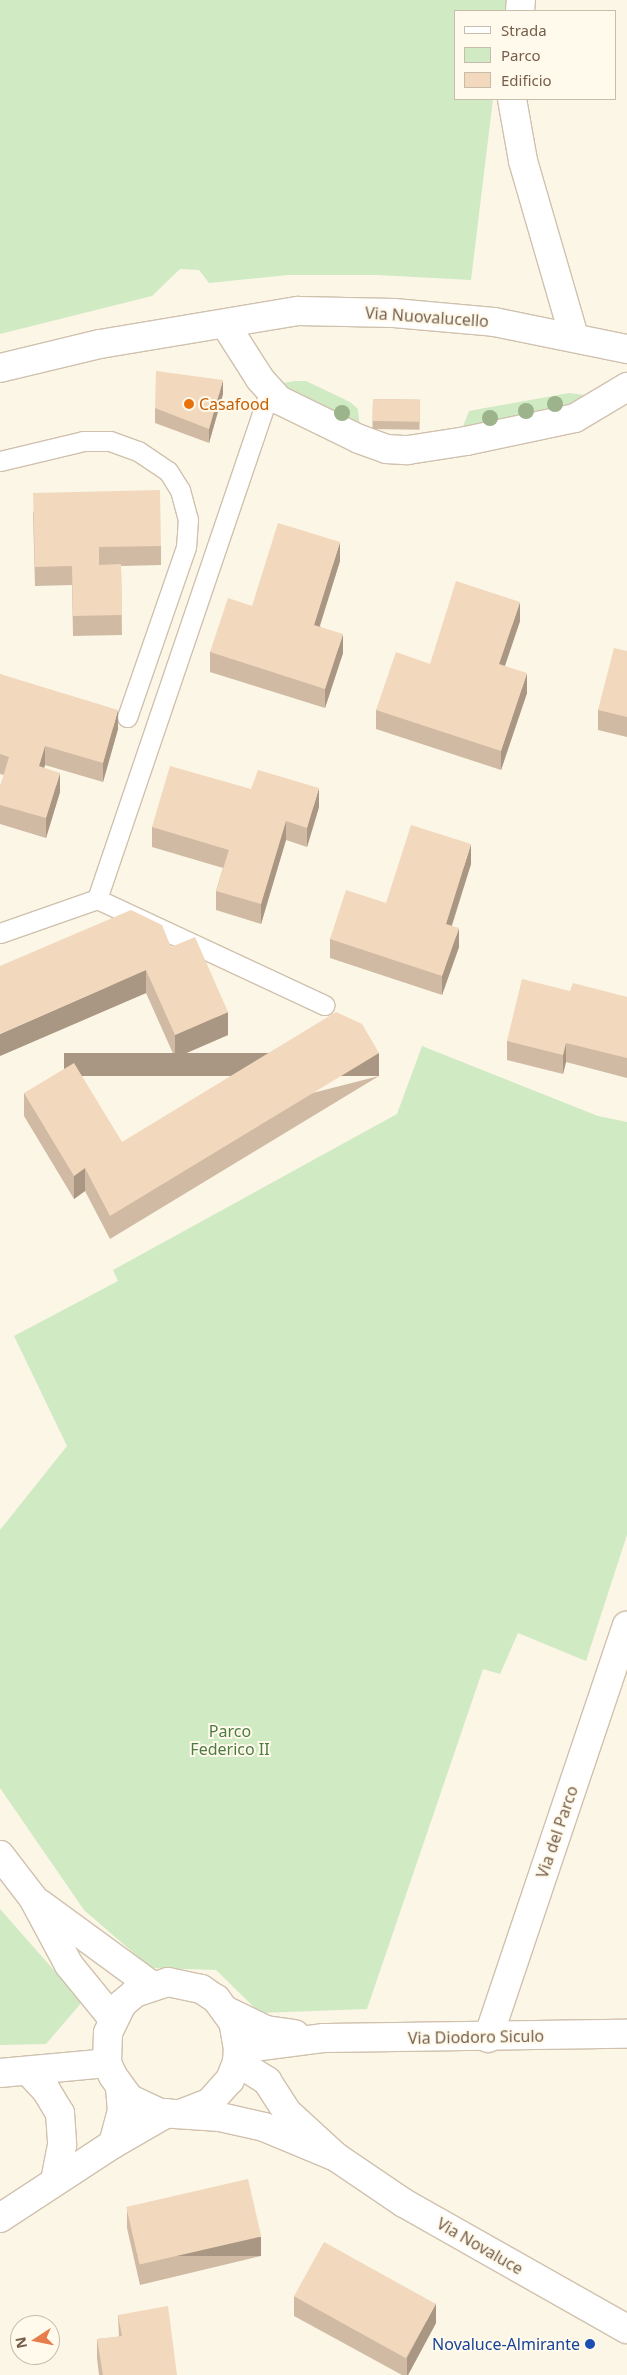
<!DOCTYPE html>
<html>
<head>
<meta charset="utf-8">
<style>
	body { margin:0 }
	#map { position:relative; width:627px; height:2375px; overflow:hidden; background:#fcf6e6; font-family:"Noto Sans",sans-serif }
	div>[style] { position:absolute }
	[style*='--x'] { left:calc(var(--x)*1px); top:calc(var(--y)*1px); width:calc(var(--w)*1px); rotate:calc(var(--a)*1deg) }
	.green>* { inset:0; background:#d0eac4 }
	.roads { filter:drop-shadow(1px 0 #d0c1ae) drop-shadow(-1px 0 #d0c1ae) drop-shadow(0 1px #d0c1ae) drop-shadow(0 -1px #d0c1ae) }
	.lane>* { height:19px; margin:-9.5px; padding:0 9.5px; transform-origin:9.5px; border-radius:9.5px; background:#fff }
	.street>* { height:28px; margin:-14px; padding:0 14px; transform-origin:14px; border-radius:14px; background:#fff }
	.secondary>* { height:28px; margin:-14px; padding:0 14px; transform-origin:14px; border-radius:14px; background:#fff }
	.trees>* { width:16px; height:16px; margin:-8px; border-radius:50%; background:#9cb38c }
	.wall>* { inset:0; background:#d0baa3; transform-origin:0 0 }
	.shaded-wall>* { inset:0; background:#a99784; transform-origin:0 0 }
	.building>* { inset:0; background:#f2d8bd; transform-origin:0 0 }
	.dots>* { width:14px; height:14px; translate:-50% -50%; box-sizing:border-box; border:2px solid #fffaec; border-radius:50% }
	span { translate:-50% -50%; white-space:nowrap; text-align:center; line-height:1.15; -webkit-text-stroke:4px #fffaec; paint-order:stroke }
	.street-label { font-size:16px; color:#765e4a }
	.food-label { font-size:16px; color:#c56008 }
	.left { translate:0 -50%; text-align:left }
	.park-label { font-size:16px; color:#4d7c42 }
	.transit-label { font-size:16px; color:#164399 }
	.right { translate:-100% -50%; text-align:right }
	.legend { position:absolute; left:454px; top:10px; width:162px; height:90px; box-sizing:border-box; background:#fffaec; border:1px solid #c8bcab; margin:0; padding:6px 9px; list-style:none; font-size:15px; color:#765e4a }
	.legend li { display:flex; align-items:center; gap:10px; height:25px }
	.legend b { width:25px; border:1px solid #c8bcab }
	.north { position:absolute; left:10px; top:2315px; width:50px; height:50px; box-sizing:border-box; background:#fffaec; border:1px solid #c8bcab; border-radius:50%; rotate:259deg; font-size:14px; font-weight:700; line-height:20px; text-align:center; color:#765e4a }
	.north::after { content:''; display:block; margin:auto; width:18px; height:22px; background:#e77d4b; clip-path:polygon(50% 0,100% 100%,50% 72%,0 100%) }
</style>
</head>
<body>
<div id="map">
	<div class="green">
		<div style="clip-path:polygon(0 0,510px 0,508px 11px,456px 11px,456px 99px,493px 99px,471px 280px,377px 275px,288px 275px,209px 283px,199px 270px,180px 269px,152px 296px,0 334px)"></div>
		<div style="clip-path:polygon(295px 381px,306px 381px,350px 402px,358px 409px,360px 431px,277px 384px)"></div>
		<div style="clip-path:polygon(569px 393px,585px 395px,576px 408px,462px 429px,469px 411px)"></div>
		<div style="clip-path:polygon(422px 1046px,598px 1116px,627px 1122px,627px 1535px,586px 1661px,518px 1633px,500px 1674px,483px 1669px,367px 2009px,260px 2013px,216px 1970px,151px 1968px,84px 1910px,0 1788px,0 1530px,67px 1446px,14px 1336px,118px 1281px,113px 1270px,397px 1114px)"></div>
		<div style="clip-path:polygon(0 1909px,82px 2002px,46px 2044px,0 2045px)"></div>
	</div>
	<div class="roads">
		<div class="lane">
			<div style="--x:0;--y:461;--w:85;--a:-13.5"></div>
			<div style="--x:83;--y:441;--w:27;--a:0"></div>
			<div style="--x:110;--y:441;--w:30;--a:20"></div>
			<div style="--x:138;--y:451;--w:36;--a:34"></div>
			<div style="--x:168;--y:471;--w:22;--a:58"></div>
			<div style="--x:180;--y:490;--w:30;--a:75"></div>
			<div style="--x:188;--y:519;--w:28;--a:94"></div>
			<div style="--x:186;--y:547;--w:180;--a:109.1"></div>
			<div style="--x:97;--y:899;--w:538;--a:-71.23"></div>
			<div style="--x:0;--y:933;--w:103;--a:-19.3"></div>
			<div style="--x:97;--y:899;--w:251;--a:25"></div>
		</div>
		<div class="street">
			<div style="--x:225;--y:324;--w:65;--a:57.5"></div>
			<div style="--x:260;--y:379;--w:28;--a:48"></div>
			<div style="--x:279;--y:400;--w:89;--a:26"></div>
			<div style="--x:359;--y:439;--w:29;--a:20"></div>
			<div style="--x:386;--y:449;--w:22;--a:3"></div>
			<div style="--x:408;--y:450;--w:59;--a:-8.8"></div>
			<div style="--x:466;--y:441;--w:111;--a:-11.9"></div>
			<div style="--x:575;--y:418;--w:61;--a:-30.8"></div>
			<div style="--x:227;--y:2011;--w:43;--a:26"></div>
			<div style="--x:266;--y:2030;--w:29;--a:8"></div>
			<div style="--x:488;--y:2038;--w:435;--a:-71.4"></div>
			<div style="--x:238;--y:2049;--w:87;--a:-7.3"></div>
			<div style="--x:324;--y:2038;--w:303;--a:-0.8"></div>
			<div style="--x:29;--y:2072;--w:25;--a:47"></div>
			<div style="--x:46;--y:2090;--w:27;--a:59"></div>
			<div style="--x:60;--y:2113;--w:32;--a:86"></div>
			<div style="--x:62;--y:2145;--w:36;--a:101"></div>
			<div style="--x:0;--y:2073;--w:107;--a:-5.3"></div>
			<div style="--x:113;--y:2144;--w:34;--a:-75"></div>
			<div style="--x:122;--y:2111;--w:23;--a:-95"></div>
			<div style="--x:0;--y:2218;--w:135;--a:-33.2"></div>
			<div style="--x:113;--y:2144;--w:62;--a:-29.9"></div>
		</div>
		<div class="secondary">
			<div style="--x:520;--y:11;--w:11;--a:-85"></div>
			<div style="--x:512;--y:99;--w:63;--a:79.9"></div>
			<div style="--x:523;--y:161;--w:182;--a:73.8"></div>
			<div style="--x:0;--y:368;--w:103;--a:-13.5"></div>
			<div style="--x:100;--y:344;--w:201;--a:-9.5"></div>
			<div style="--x:298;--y:311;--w:96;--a:1.2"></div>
			<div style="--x:394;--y:313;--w:100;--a:5.1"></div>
			<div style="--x:494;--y:322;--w:136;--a:11.5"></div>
			<div style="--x:0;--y:1855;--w:54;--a:52.5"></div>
			<div style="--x:33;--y:1898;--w:76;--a:61.8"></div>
			<div style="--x:69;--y:1965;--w:70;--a:50.8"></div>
			<div style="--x:39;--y:1903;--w:139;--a:36.2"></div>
			<div style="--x:237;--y:2062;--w:36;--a:32"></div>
			<div style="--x:267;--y:2081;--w:37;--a:57"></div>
			<div style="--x:287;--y:2112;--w:67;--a:42.6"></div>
			<div style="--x:336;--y:2157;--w:82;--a:34.1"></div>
			<div style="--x:404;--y:2203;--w:256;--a:29.5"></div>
			<div style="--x:180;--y:2114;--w:31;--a:-21"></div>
			<div style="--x:209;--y:2103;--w:31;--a:-48"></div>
			<div style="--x:230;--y:2080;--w:19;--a:-69"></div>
			<div style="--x:237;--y:2062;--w:13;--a:-86"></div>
			<div style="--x:238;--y:2049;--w:27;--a:-100"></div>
			<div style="--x:233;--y:2022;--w:29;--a:-126"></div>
			<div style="--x:216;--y:1999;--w:18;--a:-146"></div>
			<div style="--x:201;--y:1989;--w:34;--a:-168"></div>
			<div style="--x:168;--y:1982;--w:35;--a:162"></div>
			<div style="--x:135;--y:1993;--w:17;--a:140"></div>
			<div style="--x:122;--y:2004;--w:32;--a:116"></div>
			<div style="--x:108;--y:2033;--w:30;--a:92"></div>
			<div style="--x:107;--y:2063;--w:14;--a:65"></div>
			<div style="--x:113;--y:2076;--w:29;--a:54"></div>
			<div style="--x:130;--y:2099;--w:33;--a:25"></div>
			<div style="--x:160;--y:2113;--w:60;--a:3.8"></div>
			<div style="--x:220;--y:2117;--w:45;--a:12.8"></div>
			<div style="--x:264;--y:2127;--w:78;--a:22.6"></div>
		</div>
	</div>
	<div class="trees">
		<div style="left:555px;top:404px"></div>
		<div style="left:526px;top:411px"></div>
		<div style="left:342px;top:413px"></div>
		<div style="left:490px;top:418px"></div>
	</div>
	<div class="wall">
		<div style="clip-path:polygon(223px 394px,209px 443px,155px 423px,155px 408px)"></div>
		<div style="left:373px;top:399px;width:47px;height:30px;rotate:1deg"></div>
		<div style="clip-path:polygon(33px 512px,161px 546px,161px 565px,121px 566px,122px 635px,73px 636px,72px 585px,35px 586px)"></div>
		<div style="clip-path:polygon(340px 561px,320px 626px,343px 653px,325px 708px,210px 672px,210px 652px,252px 606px)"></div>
		<div style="clip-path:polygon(520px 621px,505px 666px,527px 693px,501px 770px,376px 729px,376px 710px,430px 664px)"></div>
		<div style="clip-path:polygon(627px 651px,627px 737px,598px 730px,598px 710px)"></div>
		<div style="clip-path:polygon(0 674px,118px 729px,103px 782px,45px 765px,44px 768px,60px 792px,46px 838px,0 824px,0 787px,4px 775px,0 774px)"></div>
		<div style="clip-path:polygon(251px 789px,319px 807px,307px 847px,286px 840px,261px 924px,216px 910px,216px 891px,223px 868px,152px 847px,152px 827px)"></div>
		<div style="clip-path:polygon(471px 864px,452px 926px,459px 947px,442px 995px,330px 958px,330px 939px,386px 903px)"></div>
		<div style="clip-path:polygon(171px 947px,228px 1035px,175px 1058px,146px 993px,0 1056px)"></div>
		<div style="clip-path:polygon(570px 991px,627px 997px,627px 1078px,566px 1062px,563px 1074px,507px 1060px,507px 1041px)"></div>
		<div style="clip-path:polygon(379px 1076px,110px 1239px,85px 1191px,74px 1199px,24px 1116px,24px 1093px,122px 1142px)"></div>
		<div style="clip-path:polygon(127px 2209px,261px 2256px,140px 2285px,127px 2228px)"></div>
		<div style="clip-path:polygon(294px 2296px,436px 2323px,408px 2375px,402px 2375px,294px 2316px)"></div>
		<div style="clip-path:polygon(118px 2315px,177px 2375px,99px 2375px,97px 2358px,97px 2339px,119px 2337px)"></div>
	</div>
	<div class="shaded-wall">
		<div style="clip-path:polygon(223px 380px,223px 394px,209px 443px,209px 429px)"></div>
		<div style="clip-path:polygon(340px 542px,340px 561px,314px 644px,314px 625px)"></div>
		<div style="clip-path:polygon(520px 602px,520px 621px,499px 683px,499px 664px)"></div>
		<div style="clip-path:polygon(343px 634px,343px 653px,325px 708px,325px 689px)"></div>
		<div style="clip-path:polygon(527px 673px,527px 693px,501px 770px,501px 751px)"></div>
		<div style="clip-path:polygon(118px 710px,118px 729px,103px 782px,103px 763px)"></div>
		<div style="clip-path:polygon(45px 746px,45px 765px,39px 786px,39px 766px)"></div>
		<div style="clip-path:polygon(60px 773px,60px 792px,46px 838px,46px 818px)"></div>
		<div style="clip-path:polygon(319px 788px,319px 807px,307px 847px,307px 828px)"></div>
		<div style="clip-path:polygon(286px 821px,286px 840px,261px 924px,261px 904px)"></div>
		<div style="clip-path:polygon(471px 844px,471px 864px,446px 943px,446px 924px)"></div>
		<div style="clip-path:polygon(459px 928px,459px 947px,442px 995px,442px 976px)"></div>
		<div style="clip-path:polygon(146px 970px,146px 993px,0 1056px,0 1034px)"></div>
		<div style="clip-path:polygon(228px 1012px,228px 1035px,175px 1058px,175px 1035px)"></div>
		<div style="clip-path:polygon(566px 1043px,566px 1062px,563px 1074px,563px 1055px)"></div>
		<div style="left:379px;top:1053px;width:23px;height:315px;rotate:90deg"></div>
		<div style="clip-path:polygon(85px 1168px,85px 1191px,74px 1199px,74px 1176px)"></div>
		<div style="left:261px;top:2237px;width:19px;height:124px;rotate:90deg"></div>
		<div style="clip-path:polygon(436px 2303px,436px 2323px,408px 2375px,407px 2375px,407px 2358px)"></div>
	</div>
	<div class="building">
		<div style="clip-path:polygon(156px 371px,223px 380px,209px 429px,155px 408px)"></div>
		<div style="left:373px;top:399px;width:47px;height:22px;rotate:1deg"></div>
		<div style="clip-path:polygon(160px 490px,161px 546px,99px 547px,99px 565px,121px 564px,122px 615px,73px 616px,72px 566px,35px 567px,33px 493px)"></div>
		<div style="clip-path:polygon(278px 523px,340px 542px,314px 625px,343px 634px,325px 689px,210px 652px,228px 598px,252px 606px)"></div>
		<div style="clip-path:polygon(456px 581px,520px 602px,499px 664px,527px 673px,501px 751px,376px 710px,396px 652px,430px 664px)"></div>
		<div style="clip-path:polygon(614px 648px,627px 651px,627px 717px,598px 710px)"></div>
		<div style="clip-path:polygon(0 674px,118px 710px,103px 763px,45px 746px,39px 766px,60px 773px,46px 818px,0 805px,0 787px,9px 757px,0 754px)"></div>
		<div style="clip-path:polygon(170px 766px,251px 789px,258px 770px,319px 788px,307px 828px,286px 821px,261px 904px,216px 891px,229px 850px,152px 827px)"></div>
		<div style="clip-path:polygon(411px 825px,471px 844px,446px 924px,459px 928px,442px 976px,330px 939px,346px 890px,386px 903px)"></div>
		<div style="clip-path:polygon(131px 910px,162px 925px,171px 947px,195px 937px,228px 1012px,175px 1035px,146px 970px,0 1034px,0 966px)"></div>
		<div style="clip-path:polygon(522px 979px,570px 991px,573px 983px,627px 997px,627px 1058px,566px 1043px,563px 1055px,507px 1041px)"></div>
		<div style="clip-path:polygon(336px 1012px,362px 1024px,379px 1053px,110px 1216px,85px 1168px,74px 1176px,24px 1093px,74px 1063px,122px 1142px)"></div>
		<div style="left:248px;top:2179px;width:59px;height:125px;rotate:77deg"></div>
		<div style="left:324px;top:2242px;width:128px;height:62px;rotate:29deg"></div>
		<div style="clip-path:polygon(168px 2306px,177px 2375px,103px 2375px,97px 2339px,122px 2336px,118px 2315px)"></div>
	</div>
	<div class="dots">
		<div style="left:189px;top:404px;background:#e8710a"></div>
		<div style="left:590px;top:2344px;background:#1a4fb4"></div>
	</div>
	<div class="street-label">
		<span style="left:427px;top:317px;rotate:4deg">Via Nuovalucello</span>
		<span style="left:557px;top:1832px;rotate:-71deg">Via del Parco</span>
		<span style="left:476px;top:2037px;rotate:-1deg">Via Diodoro Siculo</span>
		<span style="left:480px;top:2246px;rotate:30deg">Via Novaluce</span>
	</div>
	<div class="food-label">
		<span class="left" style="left:199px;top:404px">Casafood</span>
	</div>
	<div class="park-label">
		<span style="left:230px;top:1740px">Parco<br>Federico II</span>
	</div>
	<div class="transit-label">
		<span class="right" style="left:580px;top:2344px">Novaluce-Almirante</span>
	</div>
	<ul class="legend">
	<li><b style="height:6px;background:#fff"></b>Strada</li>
	<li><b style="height:14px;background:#d0eac4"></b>Parco</li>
	<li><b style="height:14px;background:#f2d8bd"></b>Edificio</li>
	</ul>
	<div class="north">N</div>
</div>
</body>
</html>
